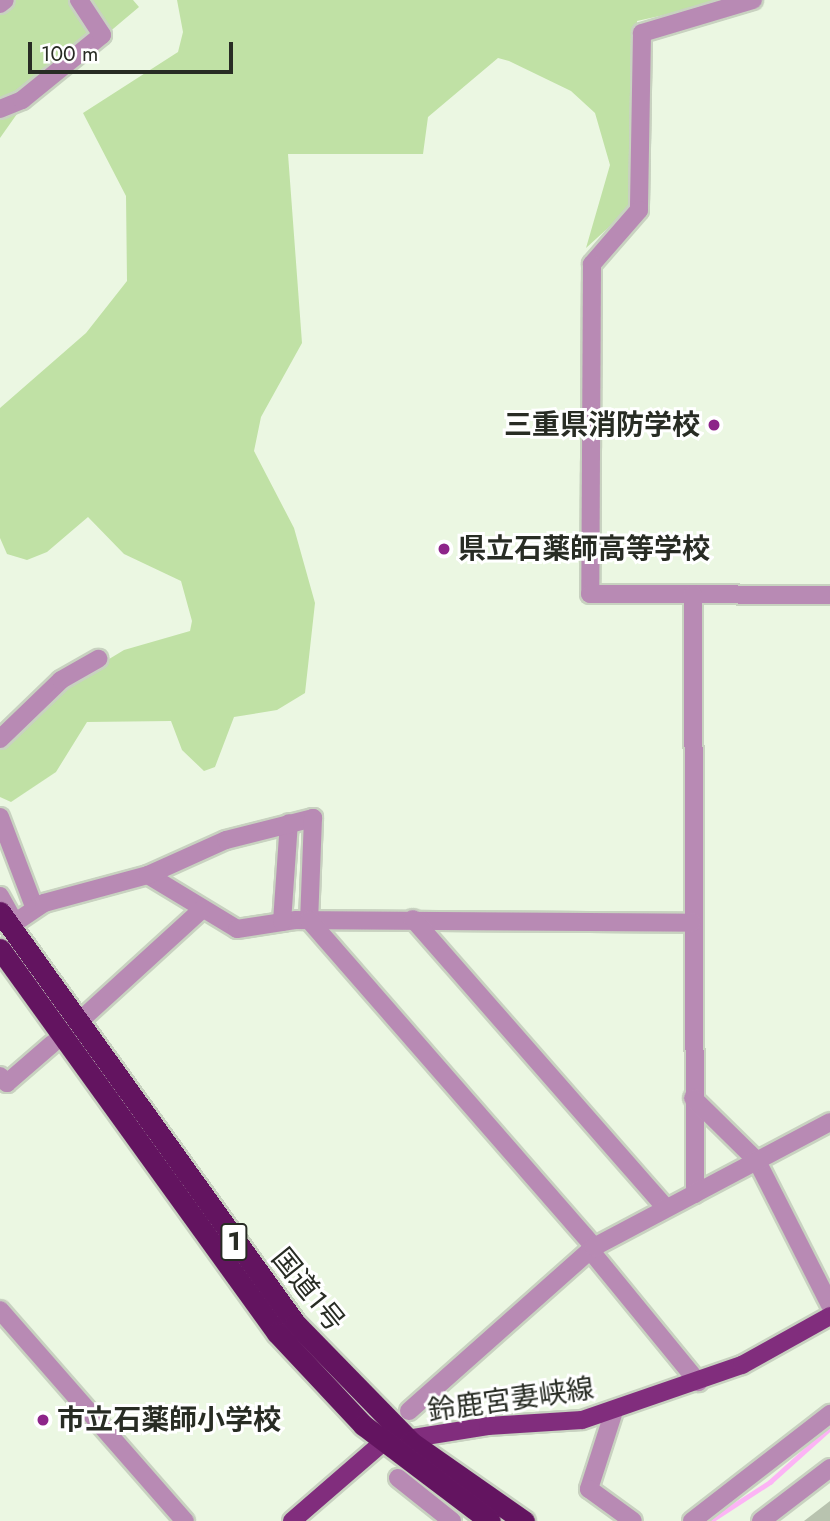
<!DOCTYPE html>
<html>
<head>
<meta charset="utf-8">
<style>
	body { margin:0 }
	#map { position:relative; width:830px; height:1521px; overflow:hidden; background:#ebf7e2; font-family:Jost,"Noto Sans JP",sans-serif }
	div>[style] { position:absolute }
	[style*='--x'] { left:calc(var(--x)*1px); top:calc(var(--y)*1px); width:calc(var(--w)*1px); rotate:calc(var(--a)*1deg) }
	.green>* { inset:0; background:#c0e1a5 }
	.stream>* { height:4.5px; margin:-2.25px; padding:0 2.25px; transform-origin:2.25px; border-radius:2.25px; background:#fcb4f5 }
	.building>* { inset:0; background:#b8c3af }
	.roads { filter:drop-shadow(2px 0 #c8d2c0) drop-shadow(-2px 0 #c8d2c0) drop-shadow(0 2px #c8d2c0) drop-shadow(0 -2px #c8d2c0) }
	.minor>* { height:18px; margin:-9px; padding:0 9px; transform-origin:9px; border-radius:9px; background:#b88ab4 }
	.major>* { height:18px; margin:-9px; padding:0 9px; transform-origin:9px; border-radius:9px; background:#812d7d }
	.highway>* { height:21px; margin:-10.5px; padding:0 10.5px; transform-origin:10.5px; border-radius:10.5px; background:#631460 }
	.dots>* { width:19px; height:19px; translate:-50% -50%; box-sizing:border-box; border:4px solid #fff; border-radius:50% }
	span { translate:-50% -50%; white-space:nowrap; text-align:center; line-height:1.15; -webkit-text-stroke:6px #fff; paint-order:stroke }
	.shield-label span { padding:2px 5px; background:#fff; border:2px solid; border-radius:5px; -webkit-text-stroke-width:0 }
	.shield-label { font-size:26px; color:#282c24; font-weight:700 }
	.poi-label { font-size:28px; color:#282c24; font-weight:700 }
	.right { translate:-100% -50%; text-align:right }
	.left { translate:0 -50%; text-align:left }
	.street-label { font-size:28px; color:#282c24 }
	.scale { position:absolute; left:28px; top:42px; width:205px; height:32px; box-sizing:border-box; border:4px solid #282c24; border-top:0; padding-left:9px; font-size:21px; line-height:24px; white-space:nowrap; color:#282c24; -webkit-text-stroke:5px #fff; paint-order:stroke }
</style>
</head>
<body>
<div id="map">
	<div class="green">
		<div style="clip-path:polygon(0 0,133px 0,139px 7px,24px 104px,0 138px)"></div>
		<div style="clip-path:polygon(177px 0,732px 0,637px 21px,630px 208px,586px 248px,610px 165px,595px 113px,571px 91px,509px 61px,498px 58px,428px 117px,423px 154px,288px 154px,302px 343px,261px 417px,254px 451px,294px 528px,315px 603px,305px 693px,277px 710px,234px 717px,215px 767px,204px 771px,182px 750px,171px 721px,87px 722px,56px 772px,11px 802px,0 797px,0 749px,56px 691px,124px 650px,190px 631px,192px 621px,181px 581px,124px 554px,88px 517px,47px 552px,27px 560px,7px 554px,0 538px,0 408px,86px 333px,127px 281px,126px 196px,83px 113px,178px 52px,183px 32px)"></div>
	</div>
	<div class="stream">
		<div style="--x:710;--y:1521;--w:72;--a:-33"></div>
		<div style="--x:770;--y:1482;--w:81;--a:-42"></div>
	</div>
	<div class="building">
		<div style="clip-path:polygon(830px 1501px,830px 1521px,804px 1521px)"></div>
	</div>
	<div class="roads">
		<div class="minor">
			<div style="--x:753;--y:0;--w:116;--a:163.4"></div>
			<div style="--x:642;--y:33;--w:177;--a:91"></div>
			<div style="--x:639;--y:210;--w:72;--a:131"></div>
			<div style="--x:592;--y:264;--w:330;--a:90.3"></div>
			<div style="--x:590;--y:594;--w:240;--a:0.2"></div>
			<div style="--x:0;--y:4;--w:6;--a:-39"></div>
			<div style="--x:0;--y:109;--w:24;--a:-22"></div>
			<div style="--x:22;--y:100;--w:103;--a:-39.1"></div>
			<div style="--x:102;--y:35;--w:42;--a:-123.3"></div>
			<div style="--x:693;--y:594;--w:600;--a:89.81"></div>
			<div style="--x:0;--y:739;--w:85;--a:-44"></div>
			<div style="--x:61;--y:680;--w:43;--a:-29.6"></div>
			<div style="--x:0;--y:817;--w:98;--a:69.2"></div>
			<div style="--x:148;--y:875;--w:104;--a:31.2"></div>
			<div style="--x:237;--y:929;--w:60;--a:-8.7"></div>
			<div style="--x:296;--y:920;--w:396;--a:0.4"></div>
			<div style="--x:0;--y:896;--w:31;--a:61"></div>
			<div style="--x:413;--y:919;--w:384;--a:48.8"></div>
			<div style="--x:282;--y:922;--w:99;--a:-86"></div>
			<div style="--x:10;--y:926;--w:41;--a:-34.1"></div>
			<div style="--x:44;--y:903;--w:108;--a:-15.1"></div>
			<div style="--x:148;--y:875;--w:85;--a:-24.2"></div>
			<div style="--x:226;--y:840;--w:90;--a:-14.2"></div>
			<div style="--x:313;--y:818;--w:102;--a:92.2"></div>
			<div style="--x:309;--y:920;--w:434;--a:48.9"></div>
			<div style="--x:84;--y:1017;--w:159;--a:-42.4"></div>
			<div style="--x:0;--y:1076;--w:10;--a:45"></div>
			<div style="--x:7;--y:1083;--w:60;--a:-40.9"></div>
			<div style="--x:693;--y:1098;--w:90;--a:44.5"></div>
			<div style="--x:757;--y:1161;--w:161;--a:63.1"></div>
			<div style="--x:590;--y:1250;--w:171;--a:50.7"></div>
			<div style="--x:0;--y:1310;--w:281;--a:48.8"></div>
			<div style="--x:409;--y:1411;--w:247;--a:-41.6"></div>
			<div style="--x:594;--y:1247;--w:267;--a:-27.9"></div>
			<div style="--x:614;--y:1411;--w:82;--a:107.8"></div>
			<div style="--x:589;--y:1489;--w:54;--a:36"></div>
			<div style="--x:398;--y:1478;--w:69;--a:38.5"></div>
			<div style="--x:692;--y:1521;--w:175;--a:-37.8"></div>
			<div style="--x:761;--y:1521;--w:87;--a:-37.5"></div>
		</div>
		<div class="major">
			<div style="--x:292;--y:1521;--w:119;--a:-40.9"></div>
			<div style="--x:382;--y:1443;--w:107;--a:-9.1"></div>
			<div style="--x:488;--y:1426;--w:94;--a:-3.7"></div>
			<div style="--x:582;--y:1420;--w:169;--a:-19"></div>
			<div style="--x:742;--y:1365;--w:101;--a:-29.1"></div>
		</div>
		<div class="highway">
			<div style="--x:0;--y:912;--w:506;--a:54.33"></div>
			<div style="--x:295;--y:1323;--w:166;--a:45.7"></div>
			<div style="--x:411;--y:1442;--w:138;--a:35"></div>
			<div style="--x:0;--y:949;--w:473;--a:54.2"></div>
			<div style="--x:277;--y:1333;--w:126;--a:46.9"></div>
			<div style="--x:363;--y:1425;--w:159;--a:37.1"></div>
		</div>
	</div>
	<div class="dots">
		<div style="left:714px;top:425px;background:#8d2489"></div>
		<div style="left:444px;top:549px;background:#8d2489"></div>
		<div style="left:43px;top:1420px;background:#8d2489"></div>
	</div>
	<div class="shield-label">
		<span style="left:234px;top:1242px">1</span>
	</div>
	<div class="poi-label">
		<span class="right" style="left:700px;top:425px">三重県消防学校</span>
		<span class="left" style="left:458px;top:549px">県立石薬師高等学校</span>
		<span class="left" style="left:57px;top:1420px">市立石薬師小学校</span>
	</div>
	<div class="street-label">
		<span style="left:308px;top:1290px;rotate:51deg">国道1号</span>
		<span style="left:511px;top:1400px;rotate:-8deg">鈴鹿宮妻峡線</span>
	</div>
	<div class="scale">100 m</div>
</div>
</body>
</html>
